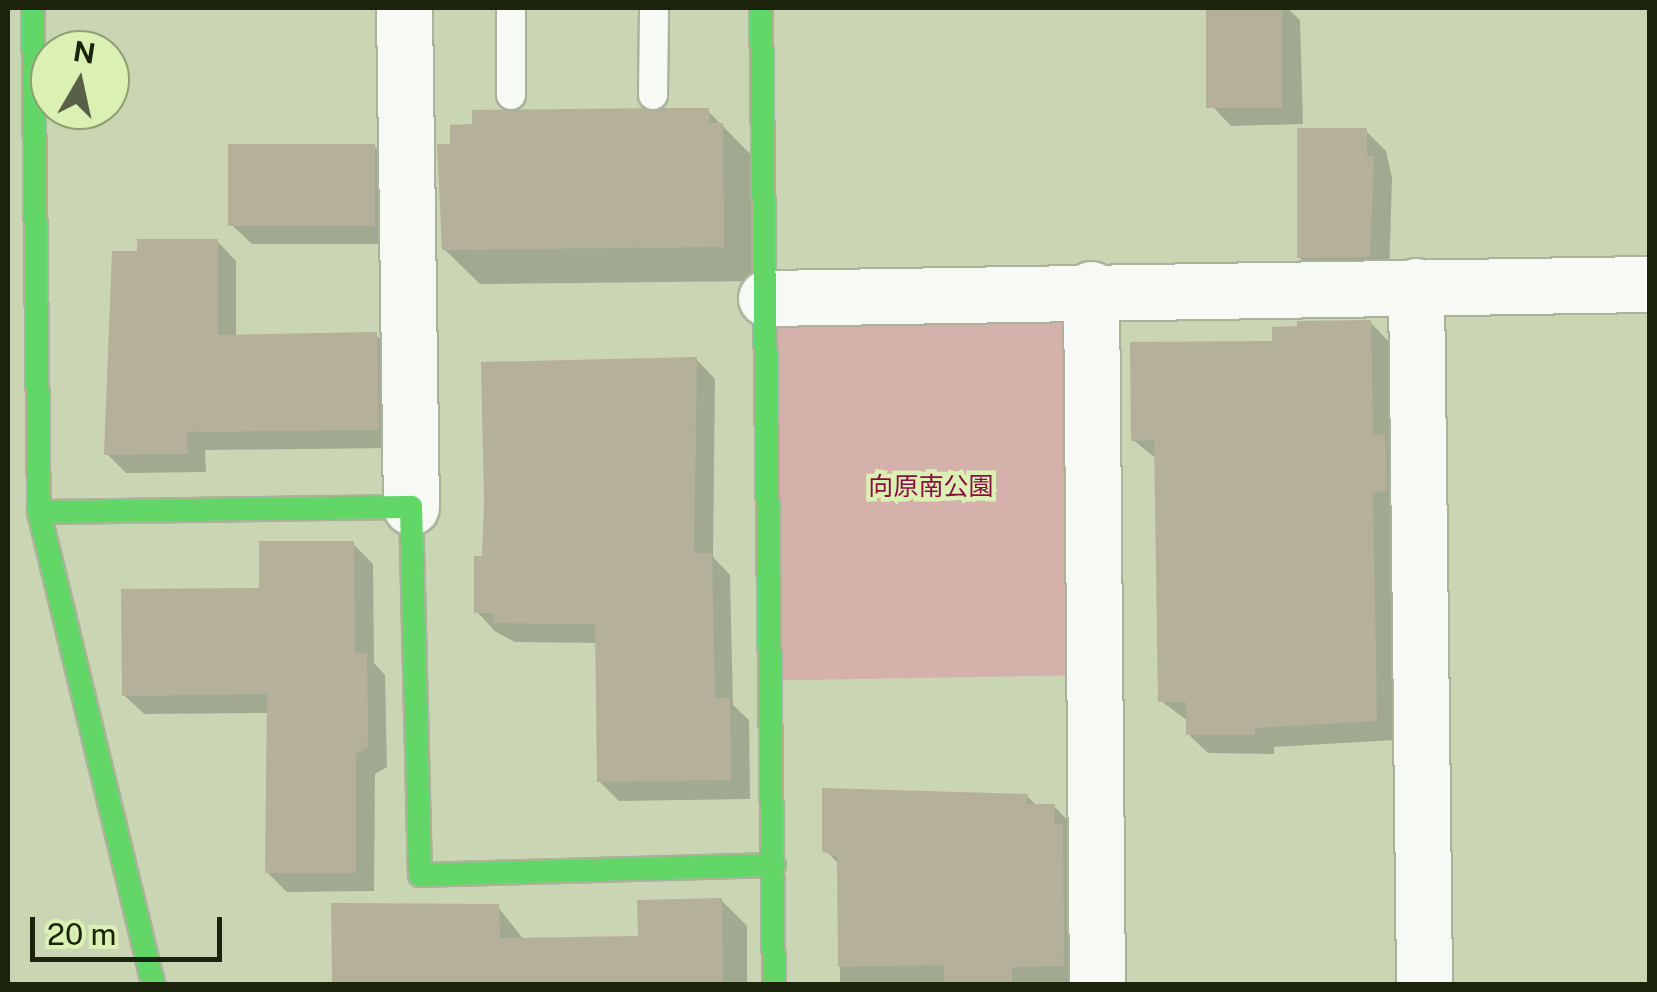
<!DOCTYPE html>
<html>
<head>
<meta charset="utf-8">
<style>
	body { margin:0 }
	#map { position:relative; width:1657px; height:992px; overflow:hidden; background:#cad5b4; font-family:"Public Sans","Noto Sans JP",sans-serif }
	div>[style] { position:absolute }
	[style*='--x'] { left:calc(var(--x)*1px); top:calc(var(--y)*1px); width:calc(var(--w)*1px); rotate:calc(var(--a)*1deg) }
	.green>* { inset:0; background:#d5b1ac; transform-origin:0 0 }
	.shadow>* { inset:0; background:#0003 }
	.building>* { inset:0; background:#b4b099; transform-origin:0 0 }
	.roads { filter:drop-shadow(2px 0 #aab39a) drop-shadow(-2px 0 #aab39a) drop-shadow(0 2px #aab39a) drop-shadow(0 -2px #aab39a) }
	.lane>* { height:28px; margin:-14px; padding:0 14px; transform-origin:14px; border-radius:14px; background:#f7f9f4 }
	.street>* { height:55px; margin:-27.5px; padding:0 27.5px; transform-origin:27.5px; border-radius:27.5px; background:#f7f9f4 }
	.fast>* { height:22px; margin:-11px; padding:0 11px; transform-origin:11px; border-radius:11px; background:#63d668 }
	span { translate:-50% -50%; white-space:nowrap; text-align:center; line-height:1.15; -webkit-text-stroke:9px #dbf1b4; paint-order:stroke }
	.park-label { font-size:25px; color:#8d0b43 }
	.frame { position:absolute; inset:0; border:10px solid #1b230c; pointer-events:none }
	.north { position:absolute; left:30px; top:30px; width:100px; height:100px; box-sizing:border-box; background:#dbf1b4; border:2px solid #8e9f71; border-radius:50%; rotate:9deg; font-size:28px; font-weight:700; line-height:40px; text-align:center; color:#1b230c }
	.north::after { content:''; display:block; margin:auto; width:35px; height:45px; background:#586147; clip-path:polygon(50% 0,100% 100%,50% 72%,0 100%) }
	.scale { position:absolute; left:30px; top:917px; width:192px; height:45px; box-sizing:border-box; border:5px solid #1b230c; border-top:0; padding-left:12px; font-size:30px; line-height:35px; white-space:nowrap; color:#1b230c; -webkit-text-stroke:8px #dbf1b4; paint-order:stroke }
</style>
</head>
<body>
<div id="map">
	<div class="green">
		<div style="left:1091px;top:289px;width:386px;height:325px;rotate:89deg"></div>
	</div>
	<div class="shadow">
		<div style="clip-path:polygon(1209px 8px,1287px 8px,1300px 20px,1303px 124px,1231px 126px,1212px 106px)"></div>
		<div style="clip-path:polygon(708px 111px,757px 161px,758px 281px,480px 284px,444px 249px)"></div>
		<div style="clip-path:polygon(1366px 131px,1386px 151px,1392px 178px,1389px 276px,1319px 277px,1299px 257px)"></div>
		<div style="clip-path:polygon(374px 146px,393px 166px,394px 244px,252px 244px,232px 225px)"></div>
		<div style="clip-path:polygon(217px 241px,236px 261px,236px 337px,376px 335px,395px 354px,397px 448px,205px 450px,206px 472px,126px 473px,107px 454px)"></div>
		<div style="clip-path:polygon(1370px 322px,1389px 342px,1395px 740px,1274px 747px,1274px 754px,1208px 753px,1188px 734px,1188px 721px,1161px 701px,1157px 459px,1133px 440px,1274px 344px)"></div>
		<div style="clip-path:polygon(696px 359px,715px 379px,713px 557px,730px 575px,733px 705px,749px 720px,750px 799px,619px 801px,599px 781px,597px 643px,515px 642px,496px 632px,477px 612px,484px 559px)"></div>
		<div style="clip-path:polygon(353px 544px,373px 564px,374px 663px,385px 675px,387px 767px,375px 774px,374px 891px,287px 892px,267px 872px,269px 713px,144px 714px,124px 695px,262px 591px)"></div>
		<div style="clip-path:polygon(1027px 796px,1037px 806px,1054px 806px,1073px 826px,1082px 984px,840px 984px,840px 865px,825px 850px)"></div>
		<div style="clip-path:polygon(721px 900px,747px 926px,747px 984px,335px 984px,334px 906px,498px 907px,524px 940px,641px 938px)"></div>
	</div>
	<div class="building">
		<div style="left:1206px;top:8px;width:76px;height:100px"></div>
		<div style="clip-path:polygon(664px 108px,709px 108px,709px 123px,723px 123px,724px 247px,442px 250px,437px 144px,450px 144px,450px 125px,472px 124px,472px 110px)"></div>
		<div style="clip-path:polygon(1297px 128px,1367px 128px,1367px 156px,1374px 156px,1370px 257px,1297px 258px)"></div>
		<div style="left:228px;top:144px;width:147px;height:82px"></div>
		<div style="clip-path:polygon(137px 239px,218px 239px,218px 335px,377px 332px,379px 430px,187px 432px,188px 454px,104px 455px,112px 251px,137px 251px)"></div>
		<div style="clip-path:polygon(1371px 320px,1373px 435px,1385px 435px,1387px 490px,1373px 493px,1377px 721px,1255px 728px,1255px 735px,1186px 735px,1186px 702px,1158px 702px,1154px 440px,1131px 441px,1130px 342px,1272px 341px,1272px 327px,1297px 326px,1297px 321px)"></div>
		<div style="clip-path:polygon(697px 357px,694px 553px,712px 553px,715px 698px,730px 698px,731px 780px,597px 782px,595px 624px,493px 623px,493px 613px,474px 613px,474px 556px,482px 556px,484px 503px,481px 362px)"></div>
		<div style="clip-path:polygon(259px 541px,354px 541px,355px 653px,367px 653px,368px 747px,356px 754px,356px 873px,265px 873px,267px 694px,122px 696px,121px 589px,259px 588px)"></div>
		<div style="clip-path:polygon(822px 788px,1028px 794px,1027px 804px,1055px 804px,1054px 824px,1063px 824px,1064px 966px,1012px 967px,1012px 983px,944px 983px,944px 965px,838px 967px,837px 857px,822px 851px)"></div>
		<div style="clip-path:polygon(722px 898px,723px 984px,332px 984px,331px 903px,499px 904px,500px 938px,638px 936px,637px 900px)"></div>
	</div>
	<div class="roads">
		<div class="lane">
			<div style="--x:511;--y:8;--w:87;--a:90"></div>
			<div style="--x:653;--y:95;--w:87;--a:-89.3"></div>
		</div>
		<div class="street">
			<div style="--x:404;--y:8;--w:499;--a:89.2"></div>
			<div style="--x:1416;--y:286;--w:698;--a:89.34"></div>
			<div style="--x:1091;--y:289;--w:695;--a:89.51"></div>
			<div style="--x:766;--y:298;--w:884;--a:-0.91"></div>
		</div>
		<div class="fast">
			<div style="--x:33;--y:8;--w:504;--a:89.32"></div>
			<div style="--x:39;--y:512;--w:486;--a:76.4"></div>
			<div style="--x:761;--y:8;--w:976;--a:89.24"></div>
			<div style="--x:39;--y:512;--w:372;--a:-0.8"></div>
			<div style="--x:411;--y:507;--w:368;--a:88.6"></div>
			<div style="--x:420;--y:875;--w:354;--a:-1.6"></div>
		</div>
	</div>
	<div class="park-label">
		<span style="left:931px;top:486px">向原南公園</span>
	</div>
	<div class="frame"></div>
	<div class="north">N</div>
	<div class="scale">20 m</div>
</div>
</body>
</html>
